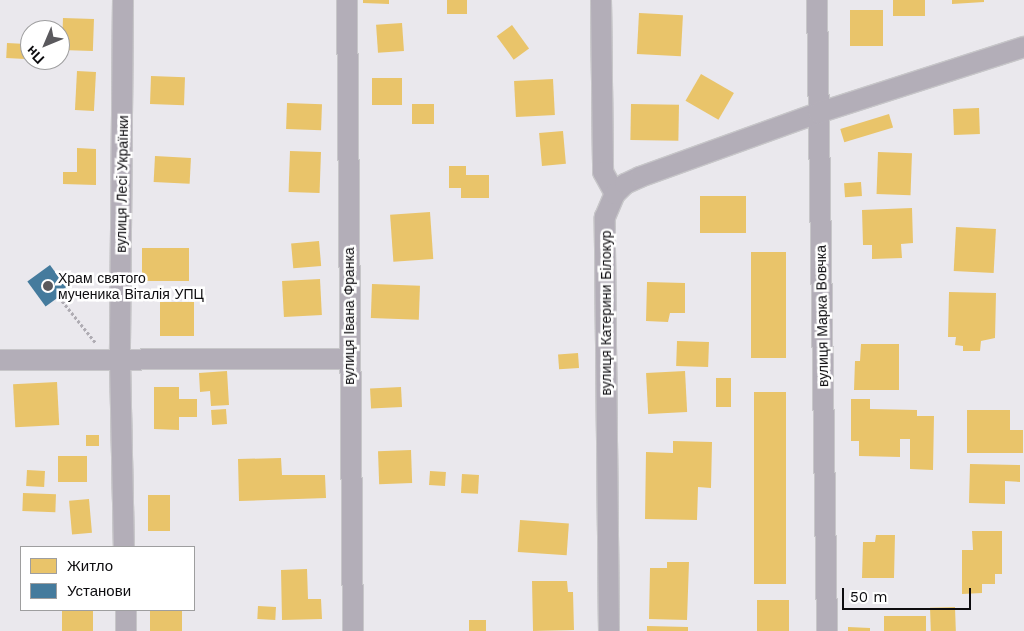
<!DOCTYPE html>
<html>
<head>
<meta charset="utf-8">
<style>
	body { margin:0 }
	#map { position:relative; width:1024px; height:631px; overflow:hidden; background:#eae8ed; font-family:"Work Sans",sans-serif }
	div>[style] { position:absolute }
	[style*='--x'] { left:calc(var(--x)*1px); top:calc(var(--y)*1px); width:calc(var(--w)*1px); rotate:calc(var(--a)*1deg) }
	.homes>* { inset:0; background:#e9c46a; transform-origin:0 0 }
	.public>* { inset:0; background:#457b9d; transform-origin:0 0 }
	.path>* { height:3px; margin-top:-1.5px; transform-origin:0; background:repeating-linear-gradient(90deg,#afacb3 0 2.5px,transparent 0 5px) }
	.roads { filter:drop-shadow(1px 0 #c7c6c9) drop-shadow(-1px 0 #c7c6c9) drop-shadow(0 1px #c7c6c9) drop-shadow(0 -1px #c7c6c9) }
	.street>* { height:20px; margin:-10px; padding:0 10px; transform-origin:10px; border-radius:10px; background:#b3aeb8 }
	.dots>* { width:14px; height:14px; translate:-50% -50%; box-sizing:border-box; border:2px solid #fff; border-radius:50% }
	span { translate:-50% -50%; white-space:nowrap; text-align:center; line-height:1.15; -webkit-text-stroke:5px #fff; paint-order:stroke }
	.street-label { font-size:14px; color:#0d0c0f }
	.poi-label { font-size:14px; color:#0d0c0f }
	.left { translate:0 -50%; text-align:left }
	.legend { position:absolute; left:20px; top:546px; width:175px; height:65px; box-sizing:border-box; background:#fff; border:1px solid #9e9e9f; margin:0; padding:6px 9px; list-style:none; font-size:15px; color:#0d0c0f }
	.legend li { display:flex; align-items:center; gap:10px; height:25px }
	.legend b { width:25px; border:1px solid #9e9e9f }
	.north { position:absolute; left:20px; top:20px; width:50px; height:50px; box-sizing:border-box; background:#fff; border:1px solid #9e9e9f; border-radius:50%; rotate:225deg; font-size:14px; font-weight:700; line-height:20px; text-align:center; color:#0d0c0f }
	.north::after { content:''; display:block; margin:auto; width:18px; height:22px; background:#5a595d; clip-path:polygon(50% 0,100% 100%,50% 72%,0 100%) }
	.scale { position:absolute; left:842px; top:588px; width:129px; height:22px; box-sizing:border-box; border:2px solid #0d0c0f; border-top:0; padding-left:6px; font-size:15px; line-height:18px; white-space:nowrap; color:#0d0c0f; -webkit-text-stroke:4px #fff; paint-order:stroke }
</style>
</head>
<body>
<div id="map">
	<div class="homes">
		<div style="clip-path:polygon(363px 0,389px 0,389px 4px,363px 3px)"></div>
		<div style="left:447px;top:0;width:20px;height:14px"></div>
		<div style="left:893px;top:0;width:32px;height:16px"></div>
		<div style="clip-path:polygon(952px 0,984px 0,984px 2px,952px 4px)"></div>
		<div style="left:850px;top:10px;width:33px;height:36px"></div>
		<div style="left:639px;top:13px;width:44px;height:41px;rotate:3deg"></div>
		<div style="left:63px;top:18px;width:31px;height:32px;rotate:2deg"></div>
		<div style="left:402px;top:23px;width:28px;height:26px;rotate:86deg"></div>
		<div style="left:512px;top:25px;width:29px;height:19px;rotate:54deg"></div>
		<div style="left:7px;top:43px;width:19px;height:15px;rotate:3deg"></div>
		<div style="left:77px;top:71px;width:19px;height:39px;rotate:3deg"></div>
		<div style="left:701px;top:74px;width:38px;height:31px;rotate:30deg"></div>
		<div style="left:151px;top:76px;width:34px;height:28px;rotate:2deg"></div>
		<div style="left:372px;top:78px;width:30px;height:27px"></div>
		<div style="left:553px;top:79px;width:36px;height:39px;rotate:87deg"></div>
		<div style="left:287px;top:103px;width:35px;height:26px;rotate:2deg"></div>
		<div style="left:412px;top:104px;width:22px;height:20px"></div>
		<div style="left:631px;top:104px;width:48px;height:36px;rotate:1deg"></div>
		<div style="left:979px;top:108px;width:26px;height:26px;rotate:88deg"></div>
		<div style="left:889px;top:114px;width:14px;height:51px;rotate:73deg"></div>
		<div style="left:563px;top:131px;width:33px;height:24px;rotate:85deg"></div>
		<div style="clip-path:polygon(77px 148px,96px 149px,96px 185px,63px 184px,63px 172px,77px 172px)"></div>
		<div style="left:290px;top:151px;width:31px;height:41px;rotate:2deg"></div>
		<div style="left:878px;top:152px;width:34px;height:42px;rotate:2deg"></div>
		<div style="left:155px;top:156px;width:36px;height:26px;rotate:3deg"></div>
		<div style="clip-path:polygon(449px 166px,466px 166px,466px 175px,489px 175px,489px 198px,461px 198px,461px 188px,449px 188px)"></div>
		<div style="left:861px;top:182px;width:14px;height:17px;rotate:86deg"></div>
		<div style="left:700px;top:196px;width:46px;height:37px"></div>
		<div style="clip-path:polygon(912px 208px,913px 243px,901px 244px,902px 258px,872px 259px,872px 245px,863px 245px,862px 210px)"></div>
		<div style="left:430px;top:212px;width:47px;height:40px;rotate:86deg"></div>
		<div style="left:956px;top:227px;width:40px;height:44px;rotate:3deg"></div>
		<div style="left:319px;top:241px;width:25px;height:28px;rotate:85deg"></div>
		<div style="left:142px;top:248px;width:47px;height:33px"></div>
		<div style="left:751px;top:252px;width:35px;height:106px"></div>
		<div style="left:320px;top:279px;width:36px;height:38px;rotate:87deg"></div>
		<div style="clip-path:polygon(647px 282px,685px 283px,685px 313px,670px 313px,668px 322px,646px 321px)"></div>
		<div style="left:372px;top:284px;width:48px;height:34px;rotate:2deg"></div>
		<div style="clip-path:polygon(949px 292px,996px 293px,995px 338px,981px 341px,980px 351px,963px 351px,963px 346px,955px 345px,956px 337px,948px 337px)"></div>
		<div style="left:194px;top:302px;width:34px;height:34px;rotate:90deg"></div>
		<div style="left:677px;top:341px;width:32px;height:25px;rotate:2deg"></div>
		<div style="clip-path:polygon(861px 344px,899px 344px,899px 390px,854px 390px,855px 361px,860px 361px)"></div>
		<div style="left:578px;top:353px;width:15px;height:20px;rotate:86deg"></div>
		<div style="clip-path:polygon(227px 371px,229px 405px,211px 406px,210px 391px,200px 392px,199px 373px)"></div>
		<div style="left:685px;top:371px;width:41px;height:39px;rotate:87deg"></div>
		<div style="left:716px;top:378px;width:15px;height:29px"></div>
		<div style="left:57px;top:382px;width:43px;height:44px;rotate:87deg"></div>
		<div style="clip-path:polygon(154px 387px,179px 387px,179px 399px,197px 399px,197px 417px,179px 417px,179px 430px,154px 429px)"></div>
		<div style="left:401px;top:387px;width:20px;height:31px;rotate:87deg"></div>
		<div style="left:754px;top:392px;width:32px;height:192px"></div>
		<div style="clip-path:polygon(851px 399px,870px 399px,870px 409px,917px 410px,917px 416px,934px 416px,933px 470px,910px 469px,910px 439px,900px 439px,900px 457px,859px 456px,859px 441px,851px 441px)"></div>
		<div style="left:226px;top:409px;width:15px;height:15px;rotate:86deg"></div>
		<div style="clip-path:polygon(967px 410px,1010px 410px,1010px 430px,1023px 430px,1023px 453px,967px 453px)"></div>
		<div style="left:86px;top:435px;width:13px;height:11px"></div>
		<div style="clip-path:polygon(673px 441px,712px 442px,711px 488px,698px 487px,697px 520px,645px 519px,646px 452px,673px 453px)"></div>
		<div style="left:411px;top:450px;width:33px;height:33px;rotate:88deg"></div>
		<div style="left:58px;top:456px;width:29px;height:26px"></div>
		<div style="clip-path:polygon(281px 458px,282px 475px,325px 475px,326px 498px,239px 501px,238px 459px)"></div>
		<div style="clip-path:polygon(970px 464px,1020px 465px,1020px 482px,1005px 481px,1005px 504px,969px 503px)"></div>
		<div style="left:27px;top:470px;width:18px;height:16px;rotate:3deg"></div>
		<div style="left:430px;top:471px;width:16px;height:14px;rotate:4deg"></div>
		<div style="left:462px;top:474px;width:17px;height:19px;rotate:3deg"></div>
		<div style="left:23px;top:493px;width:33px;height:18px;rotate:2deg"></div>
		<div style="left:148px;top:495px;width:22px;height:36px"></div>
		<div style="left:89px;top:499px;width:34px;height:20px;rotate:85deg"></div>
		<div style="left:520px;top:520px;width:49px;height:32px;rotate:4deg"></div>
		<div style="clip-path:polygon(972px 531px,1002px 531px,1002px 574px,995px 574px,995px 584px,982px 584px,982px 593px,962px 594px,962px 550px,973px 550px)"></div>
		<div style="clip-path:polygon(876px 535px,895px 535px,894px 578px,862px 578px,863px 542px,875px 542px)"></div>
		<div style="clip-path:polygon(667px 562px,689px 562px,687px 620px,649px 619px,650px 568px,667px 568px)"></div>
		<div style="clip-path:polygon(307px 569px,308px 599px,321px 599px,322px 619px,282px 620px,281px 570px)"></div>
		<div style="clip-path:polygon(532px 581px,567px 581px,568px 592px,573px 592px,574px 630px,533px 631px)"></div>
		<div style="left:757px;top:600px;width:32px;height:31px"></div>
		<div style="left:258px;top:606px;width:18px;height:13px;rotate:3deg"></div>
		<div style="left:955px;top:607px;width:24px;height:25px;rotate:88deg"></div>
		<div style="left:62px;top:610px;width:31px;height:21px"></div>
		<div style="left:150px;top:610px;width:32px;height:21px"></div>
		<div style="left:884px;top:616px;width:42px;height:15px"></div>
		<div style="left:469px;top:620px;width:17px;height:11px"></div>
		<div style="clip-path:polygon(647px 626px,688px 627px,688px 631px,647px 631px)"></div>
		<div style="clip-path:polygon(848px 627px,870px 628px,870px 631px,848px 631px)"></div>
	</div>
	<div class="public">
		<div style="left:50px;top:265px;width:31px;height:28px;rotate:54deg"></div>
	</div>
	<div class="path">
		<div style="--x:59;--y:297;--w:58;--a:51.3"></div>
	</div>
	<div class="roads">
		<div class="street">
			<div style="--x:123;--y:0;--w:360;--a:90.5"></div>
			<div style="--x:120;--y:360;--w:187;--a:88.8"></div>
			<div style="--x:347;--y:0;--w:631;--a:89.46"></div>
			<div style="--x:601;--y:0;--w:172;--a:89.3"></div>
			<div style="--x:603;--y:172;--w:25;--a:61"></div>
			<div style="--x:817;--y:0;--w:631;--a:89.09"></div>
			<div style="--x:0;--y:360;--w:349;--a:-0.2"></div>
			<div style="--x:126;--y:610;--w:21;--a:90"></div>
			<div style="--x:609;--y:631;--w:414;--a:-90.6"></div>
			<div style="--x:605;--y:217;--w:25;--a:-67"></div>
			<div style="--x:615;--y:194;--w:14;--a:-45"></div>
			<div style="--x:625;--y:184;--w:17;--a:-25"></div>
			<div style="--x:640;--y:177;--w:189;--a:-19.8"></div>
			<div style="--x:818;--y:113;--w:216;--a:-17.8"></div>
		</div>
	</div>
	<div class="dots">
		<div style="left:48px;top:286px;background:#5a595d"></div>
	</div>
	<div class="street-label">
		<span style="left:122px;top:184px;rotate:-89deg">вулиця Лесі Українки</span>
		<span style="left:606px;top:313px;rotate:-90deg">вулиця Катерини Білокур</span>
		<span style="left:349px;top:316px;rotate:-90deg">вулиця Івана Франка</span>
		<span style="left:822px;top:316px;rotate:-91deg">вулиця Марка Вовчка</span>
	</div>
	<div class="poi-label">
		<span class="left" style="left:58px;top:286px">Храм святого<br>мученика Віталія УПЦ</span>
	</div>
	<ul class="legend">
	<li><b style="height:14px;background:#e9c46a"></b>Житло</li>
	<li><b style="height:14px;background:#457b9d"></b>Установи</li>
	</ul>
	<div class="north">Пн</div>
	<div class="scale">50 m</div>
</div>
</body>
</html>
